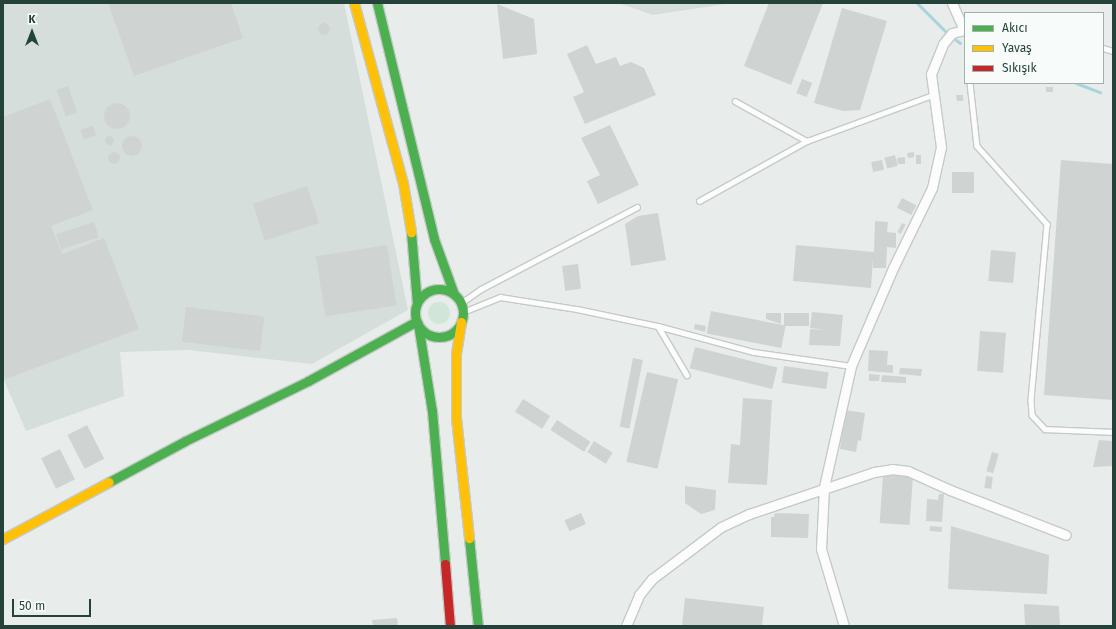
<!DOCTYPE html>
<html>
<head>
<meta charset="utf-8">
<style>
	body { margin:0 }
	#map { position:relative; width:1116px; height:629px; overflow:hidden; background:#e8edeb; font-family:"Fira Sans",sans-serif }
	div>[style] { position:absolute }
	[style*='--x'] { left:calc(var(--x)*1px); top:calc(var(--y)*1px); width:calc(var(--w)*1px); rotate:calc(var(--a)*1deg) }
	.built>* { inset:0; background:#d6dedb }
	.green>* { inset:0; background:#d1e6d8 }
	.round { border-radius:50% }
	.stream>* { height:3px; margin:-1.5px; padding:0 1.5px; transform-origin:1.5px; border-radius:1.5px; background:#a9d4db }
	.building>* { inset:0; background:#cfd4d2; transform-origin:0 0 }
	.roads { filter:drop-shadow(1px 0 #c5cac8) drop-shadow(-1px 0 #c5cac8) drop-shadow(0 1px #c5cac8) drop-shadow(0 -1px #c5cac8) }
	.lane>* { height:4.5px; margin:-2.25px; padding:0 2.25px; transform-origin:2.25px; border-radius:2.25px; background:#fcfcfc }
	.street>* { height:9px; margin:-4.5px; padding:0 4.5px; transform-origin:4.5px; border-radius:4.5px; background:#fcfcfc }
	.fast>* { height:9px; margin:-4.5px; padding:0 4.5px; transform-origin:4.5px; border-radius:4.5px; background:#4caf50 }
	.fast>.ring { margin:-4.5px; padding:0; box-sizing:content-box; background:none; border:9px solid #4caf50; border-radius:50% }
	.slow>* { height:9px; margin:-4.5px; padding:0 4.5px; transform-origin:4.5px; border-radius:4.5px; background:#ffc107 }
	.jam>* { height:9px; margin:-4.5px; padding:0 4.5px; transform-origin:4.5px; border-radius:4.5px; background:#c62828 }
	span { translate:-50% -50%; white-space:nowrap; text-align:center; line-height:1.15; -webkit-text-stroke:4px #f7fbf9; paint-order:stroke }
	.frame { position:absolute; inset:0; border:4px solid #24423a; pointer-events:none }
	.legend { position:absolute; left:964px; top:12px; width:140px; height:72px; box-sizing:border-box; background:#f7fbf9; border:1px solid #a3b1ad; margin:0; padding:5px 7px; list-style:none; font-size:12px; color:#24423a }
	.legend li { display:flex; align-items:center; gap:8px; height:20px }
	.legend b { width:20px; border:1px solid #a3b1ad }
	.north { position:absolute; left:12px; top:12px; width:40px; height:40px; -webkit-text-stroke:3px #f7fbf9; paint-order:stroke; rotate:0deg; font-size:11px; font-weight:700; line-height:16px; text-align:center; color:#24423a }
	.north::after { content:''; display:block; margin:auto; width:14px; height:18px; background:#24423a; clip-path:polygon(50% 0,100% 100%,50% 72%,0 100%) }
	.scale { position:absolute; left:12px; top:599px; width:79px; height:18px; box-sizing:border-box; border:2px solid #24423a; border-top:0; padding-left:5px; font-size:12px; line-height:14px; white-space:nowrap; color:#24423a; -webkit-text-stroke:3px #f7fbf9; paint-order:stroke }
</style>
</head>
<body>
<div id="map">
	<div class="built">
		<div style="clip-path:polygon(3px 3px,344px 3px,408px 310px,312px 364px,189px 350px,120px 352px,124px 396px,26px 431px,3px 378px)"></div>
		<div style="clip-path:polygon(618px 3px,732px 3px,653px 15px)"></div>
	</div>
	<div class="green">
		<div class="round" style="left:428px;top:302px;width:22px;height:22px"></div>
	</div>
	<div class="stream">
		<div style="--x:917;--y:3;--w:40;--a:45"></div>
		<div style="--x:952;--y:37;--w:10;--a:37"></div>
		<div style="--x:1076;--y:83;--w:26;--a:21"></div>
	</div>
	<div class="building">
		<div style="clip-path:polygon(108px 3px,231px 3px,243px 38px,134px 76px)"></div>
		<div style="clip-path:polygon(769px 3px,823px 3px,791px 85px,744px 66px)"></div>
		<div style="clip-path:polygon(497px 4px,534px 19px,537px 54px,503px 59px)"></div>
		<div style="clip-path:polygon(842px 8px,887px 21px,860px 110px,843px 111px,814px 103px)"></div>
		<div class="round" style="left:318px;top:23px;width:12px;height:12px"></div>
		<div style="clip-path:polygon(587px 45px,596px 64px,616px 57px,620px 66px,631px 62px,644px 68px,656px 95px,585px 124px,573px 97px,584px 92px,567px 54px)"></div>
		<div style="left:802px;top:79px;width:11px;height:15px;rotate:22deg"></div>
		<div style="left:68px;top:86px;width:28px;height:12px;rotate:71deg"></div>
		<div style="left:1046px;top:87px;width:7px;height:5px"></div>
		<div style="clip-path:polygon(956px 95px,963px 95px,963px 101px,957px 101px)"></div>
		<div style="clip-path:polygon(50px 99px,93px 210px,51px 226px,62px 254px,104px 238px,139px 329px,6px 379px,3px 372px,3px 117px)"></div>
		<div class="round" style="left:104px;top:103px;width:26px;height:26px"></div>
		<div style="clip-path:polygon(610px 125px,639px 185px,598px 204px,587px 181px,600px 175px,581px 138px)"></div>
		<div style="left:93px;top:126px;width:10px;height:13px;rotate:73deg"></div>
		<div class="round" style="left:122px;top:136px;width:20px;height:20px"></div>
		<div class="round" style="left:104.5px;top:135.5px;width:9px;height:9px"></div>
		<div class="round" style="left:108px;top:152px;width:12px;height:12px"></div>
		<div style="clip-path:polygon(914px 152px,914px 157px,908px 158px,907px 153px)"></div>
		<div style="left:895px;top:155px;width:11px;height:11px;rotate:75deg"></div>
		<div style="left:916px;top:155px;width:5px;height:9px"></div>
		<div style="clip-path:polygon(905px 157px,905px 164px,898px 164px,897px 158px)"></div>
		<div style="left:882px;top:160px;width:10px;height:11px;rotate:79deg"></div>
		<div style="clip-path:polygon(1061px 160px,1113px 164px,1113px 400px,1044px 395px)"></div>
		<div style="left:952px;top:172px;width:22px;height:21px"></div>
		<div style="left:307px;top:186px;width:39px;height:57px;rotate:72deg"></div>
		<div style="left:902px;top:198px;width:16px;height:11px;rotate:27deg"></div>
		<div style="clip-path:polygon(658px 213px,666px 260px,631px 266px,625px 224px,638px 216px)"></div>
		<div style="clip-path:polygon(875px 221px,888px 222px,887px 232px,896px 233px,896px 248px,887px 247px,886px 268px,873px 268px,873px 258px,871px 288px,793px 281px,796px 245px,874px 252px)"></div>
		<div style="left:94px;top:222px;width:16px;height:40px;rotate:72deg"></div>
		<div style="left:902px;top:223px;width:4px;height:10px;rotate:27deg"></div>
		<div style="left:387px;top:245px;width:61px;height:72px;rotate:81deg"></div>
		<div style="left:991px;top:250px;width:25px;height:31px;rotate:5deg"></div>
		<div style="left:578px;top:264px;width:25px;height:16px;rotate:83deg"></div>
		<div style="left:186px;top:307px;width:79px;height:35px;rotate:7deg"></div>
		<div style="left:711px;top:311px;width:76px;height:23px;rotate:11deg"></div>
		<div style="clip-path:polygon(812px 312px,843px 315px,840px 346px,809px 345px,810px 329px,829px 330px,810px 328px)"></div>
		<div style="clip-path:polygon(766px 313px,781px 313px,781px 324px,766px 319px)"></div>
		<div style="left:784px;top:313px;width:25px;height:13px"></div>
		<div style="clip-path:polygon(695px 324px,706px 326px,705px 332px,694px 329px)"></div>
		<div style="left:980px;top:331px;width:26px;height:40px;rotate:4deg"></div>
		<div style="left:695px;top:347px;width:85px;height:22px;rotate:14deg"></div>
		<div style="clip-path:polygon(869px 350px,888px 351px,887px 365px,893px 365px,893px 373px,868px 371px)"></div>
		<div style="left:633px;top:358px;width:10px;height:70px;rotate:11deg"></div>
		<div style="left:784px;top:366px;width:45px;height:17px;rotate:8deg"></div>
		<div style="clip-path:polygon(900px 368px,922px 369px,921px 376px,899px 374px)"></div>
		<div style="left:647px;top:372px;width:32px;height:92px;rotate:13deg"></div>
		<div style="clip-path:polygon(869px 374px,880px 375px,879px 381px,869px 381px)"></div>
		<div style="clip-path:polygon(882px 375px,906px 377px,906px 383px,881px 382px)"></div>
		<div style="clip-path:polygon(743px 398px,772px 400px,767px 485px,728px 483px,731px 444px,740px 445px)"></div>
		<div style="left:523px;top:399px;width:32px;height:15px;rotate:32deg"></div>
		<div style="clip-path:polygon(845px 410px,865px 413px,861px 441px,858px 440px,856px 452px,840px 449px)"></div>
		<div style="left:557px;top:420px;width:40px;height:12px;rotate:33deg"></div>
		<div style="left:87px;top:425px;width:38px;height:22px;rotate:63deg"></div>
		<div style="clip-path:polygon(1099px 440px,1113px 441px,1113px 466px,1093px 467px)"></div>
		<div style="left:594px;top:441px;width:22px;height:13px;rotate:32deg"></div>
		<div style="left:60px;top:449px;width:34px;height:21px;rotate:64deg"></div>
		<div style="left:992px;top:452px;width:7px;height:20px;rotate:16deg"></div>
		<div style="left:883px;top:475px;width:30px;height:48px;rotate:4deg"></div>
		<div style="left:986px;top:476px;width:7px;height:12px;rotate:8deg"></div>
		<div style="clip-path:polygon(685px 486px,716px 490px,715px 510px,701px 514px,685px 503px)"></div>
		<div style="clip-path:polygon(939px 494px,944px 494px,942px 522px,926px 521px,927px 499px,938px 500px)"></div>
		<div style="left:581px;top:513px;width:12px;height:18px;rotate:66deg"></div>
		<div style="clip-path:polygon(775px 513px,809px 514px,808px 538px,771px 537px,771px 517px,774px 517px)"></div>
		<div style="left:930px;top:526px;width:12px;height:5px;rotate:5deg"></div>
		<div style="clip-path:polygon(951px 526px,1049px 555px,1047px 594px,948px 589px)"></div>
		<div style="clip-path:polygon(685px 598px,764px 607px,762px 626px,682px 626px)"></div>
		<div style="clip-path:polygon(1024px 604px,1059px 606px,1060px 626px,1025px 626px)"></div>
		<div style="clip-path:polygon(397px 618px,398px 626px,373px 626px,372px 620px)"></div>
	</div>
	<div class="roads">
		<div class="lane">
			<div style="--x:1103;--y:48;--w:10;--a:17"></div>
			<div style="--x:970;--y:83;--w:63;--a:83.7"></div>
			<div style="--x:977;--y:146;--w:105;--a:48.1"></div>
			<div style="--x:1047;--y:224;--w:177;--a:95.2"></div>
			<div style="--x:1031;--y:400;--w:15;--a:86"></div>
			<div style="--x:1032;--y:415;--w:19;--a:47"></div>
			<div style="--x:1045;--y:429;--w:68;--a:2.5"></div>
			<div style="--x:735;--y:101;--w:82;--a:29.1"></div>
			<div style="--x:807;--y:141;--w:134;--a:-20.1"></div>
			<div style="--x:699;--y:201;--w:124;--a:-29.1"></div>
			<div style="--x:461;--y:303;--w:24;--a:-35"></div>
			<div style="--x:481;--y:289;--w:176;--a:-27.7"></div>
			<div style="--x:463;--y:312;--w:40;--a:-22"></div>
			<div style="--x:500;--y:297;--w:78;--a:8.9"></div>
			<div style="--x:577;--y:309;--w:83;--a:11.9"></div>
			<div style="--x:658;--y:326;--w:57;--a:59.4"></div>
			<div style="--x:658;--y:326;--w:99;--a:15.2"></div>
			<div style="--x:754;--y:352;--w:98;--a:8.2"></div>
		</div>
		<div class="street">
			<div style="--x:626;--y:626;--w:34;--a:-67"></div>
			<div style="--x:639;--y:595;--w:21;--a:-51"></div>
			<div style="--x:652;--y:579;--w:86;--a:-37"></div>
			<div style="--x:721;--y:527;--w:31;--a:-25"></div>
			<div style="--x:749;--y:514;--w:132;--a:-18.6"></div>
			<div style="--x:874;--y:472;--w:18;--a:-9"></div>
			<div style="--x:892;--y:469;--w:16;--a:7"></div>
			<div style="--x:908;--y:471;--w:46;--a:24.3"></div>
			<div style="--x:950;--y:490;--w:124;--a:21.2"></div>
			<div style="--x:844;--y:626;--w:80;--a:-106.6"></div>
			<div style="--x:821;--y:549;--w:62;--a:-87.2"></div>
			<div style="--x:824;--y:487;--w:124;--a:-77.4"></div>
			<div style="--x:851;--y:366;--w:107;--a:-66.8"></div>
			<div style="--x:893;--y:268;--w:89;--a:-64"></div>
			<div style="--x:932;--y:188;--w:42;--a:-77.6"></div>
			<div style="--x:941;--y:147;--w:74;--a:-97.8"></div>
			<div style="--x:931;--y:74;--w:32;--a:-68"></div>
			<div style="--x:943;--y:44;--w:14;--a:-51"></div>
			<div style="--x:952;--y:33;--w:12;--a:-14"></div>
			<div style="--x:964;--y:30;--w:30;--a:-114"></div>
		</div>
		<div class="fast">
			<div style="--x:377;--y:3;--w:243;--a:76.4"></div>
			<div style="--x:434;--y:239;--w:59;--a:70"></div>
			<div style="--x:411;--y:232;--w:71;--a:85.2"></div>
			<div class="ring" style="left:415px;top:289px;width:39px;height:39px"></div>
			<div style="--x:418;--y:324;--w:88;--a:80.9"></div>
			<div style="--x:432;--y:411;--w:154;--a:85.1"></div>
			<div style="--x:109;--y:482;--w:86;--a:-28.3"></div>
			<div style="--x:185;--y:441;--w:137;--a:-26"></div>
			<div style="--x:308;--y:381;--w:124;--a:-28.8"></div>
			<div style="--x:469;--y:538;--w:88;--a:84.2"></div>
		</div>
		<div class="slow">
			<div style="--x:354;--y:3;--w:187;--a:74.8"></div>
			<div style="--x:403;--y:183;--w:50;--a:80.7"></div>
			<div style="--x:461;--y:322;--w:32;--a:99"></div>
			<div style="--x:456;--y:354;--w:64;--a:90"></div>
			<div style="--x:456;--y:418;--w:121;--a:83.8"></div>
			<div style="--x:3;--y:539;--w:120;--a:-28.3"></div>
		</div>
		<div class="jam">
			<div style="--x:445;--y:564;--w:62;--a:85.4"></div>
		</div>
	</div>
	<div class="frame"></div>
	<ul class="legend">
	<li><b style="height:5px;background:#4caf50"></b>Akıcı</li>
	<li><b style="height:5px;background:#ffc107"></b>Yavaş</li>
	<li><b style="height:5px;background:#c62828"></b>Sıkışık</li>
	</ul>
	<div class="north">K</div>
	<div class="scale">50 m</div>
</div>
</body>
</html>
